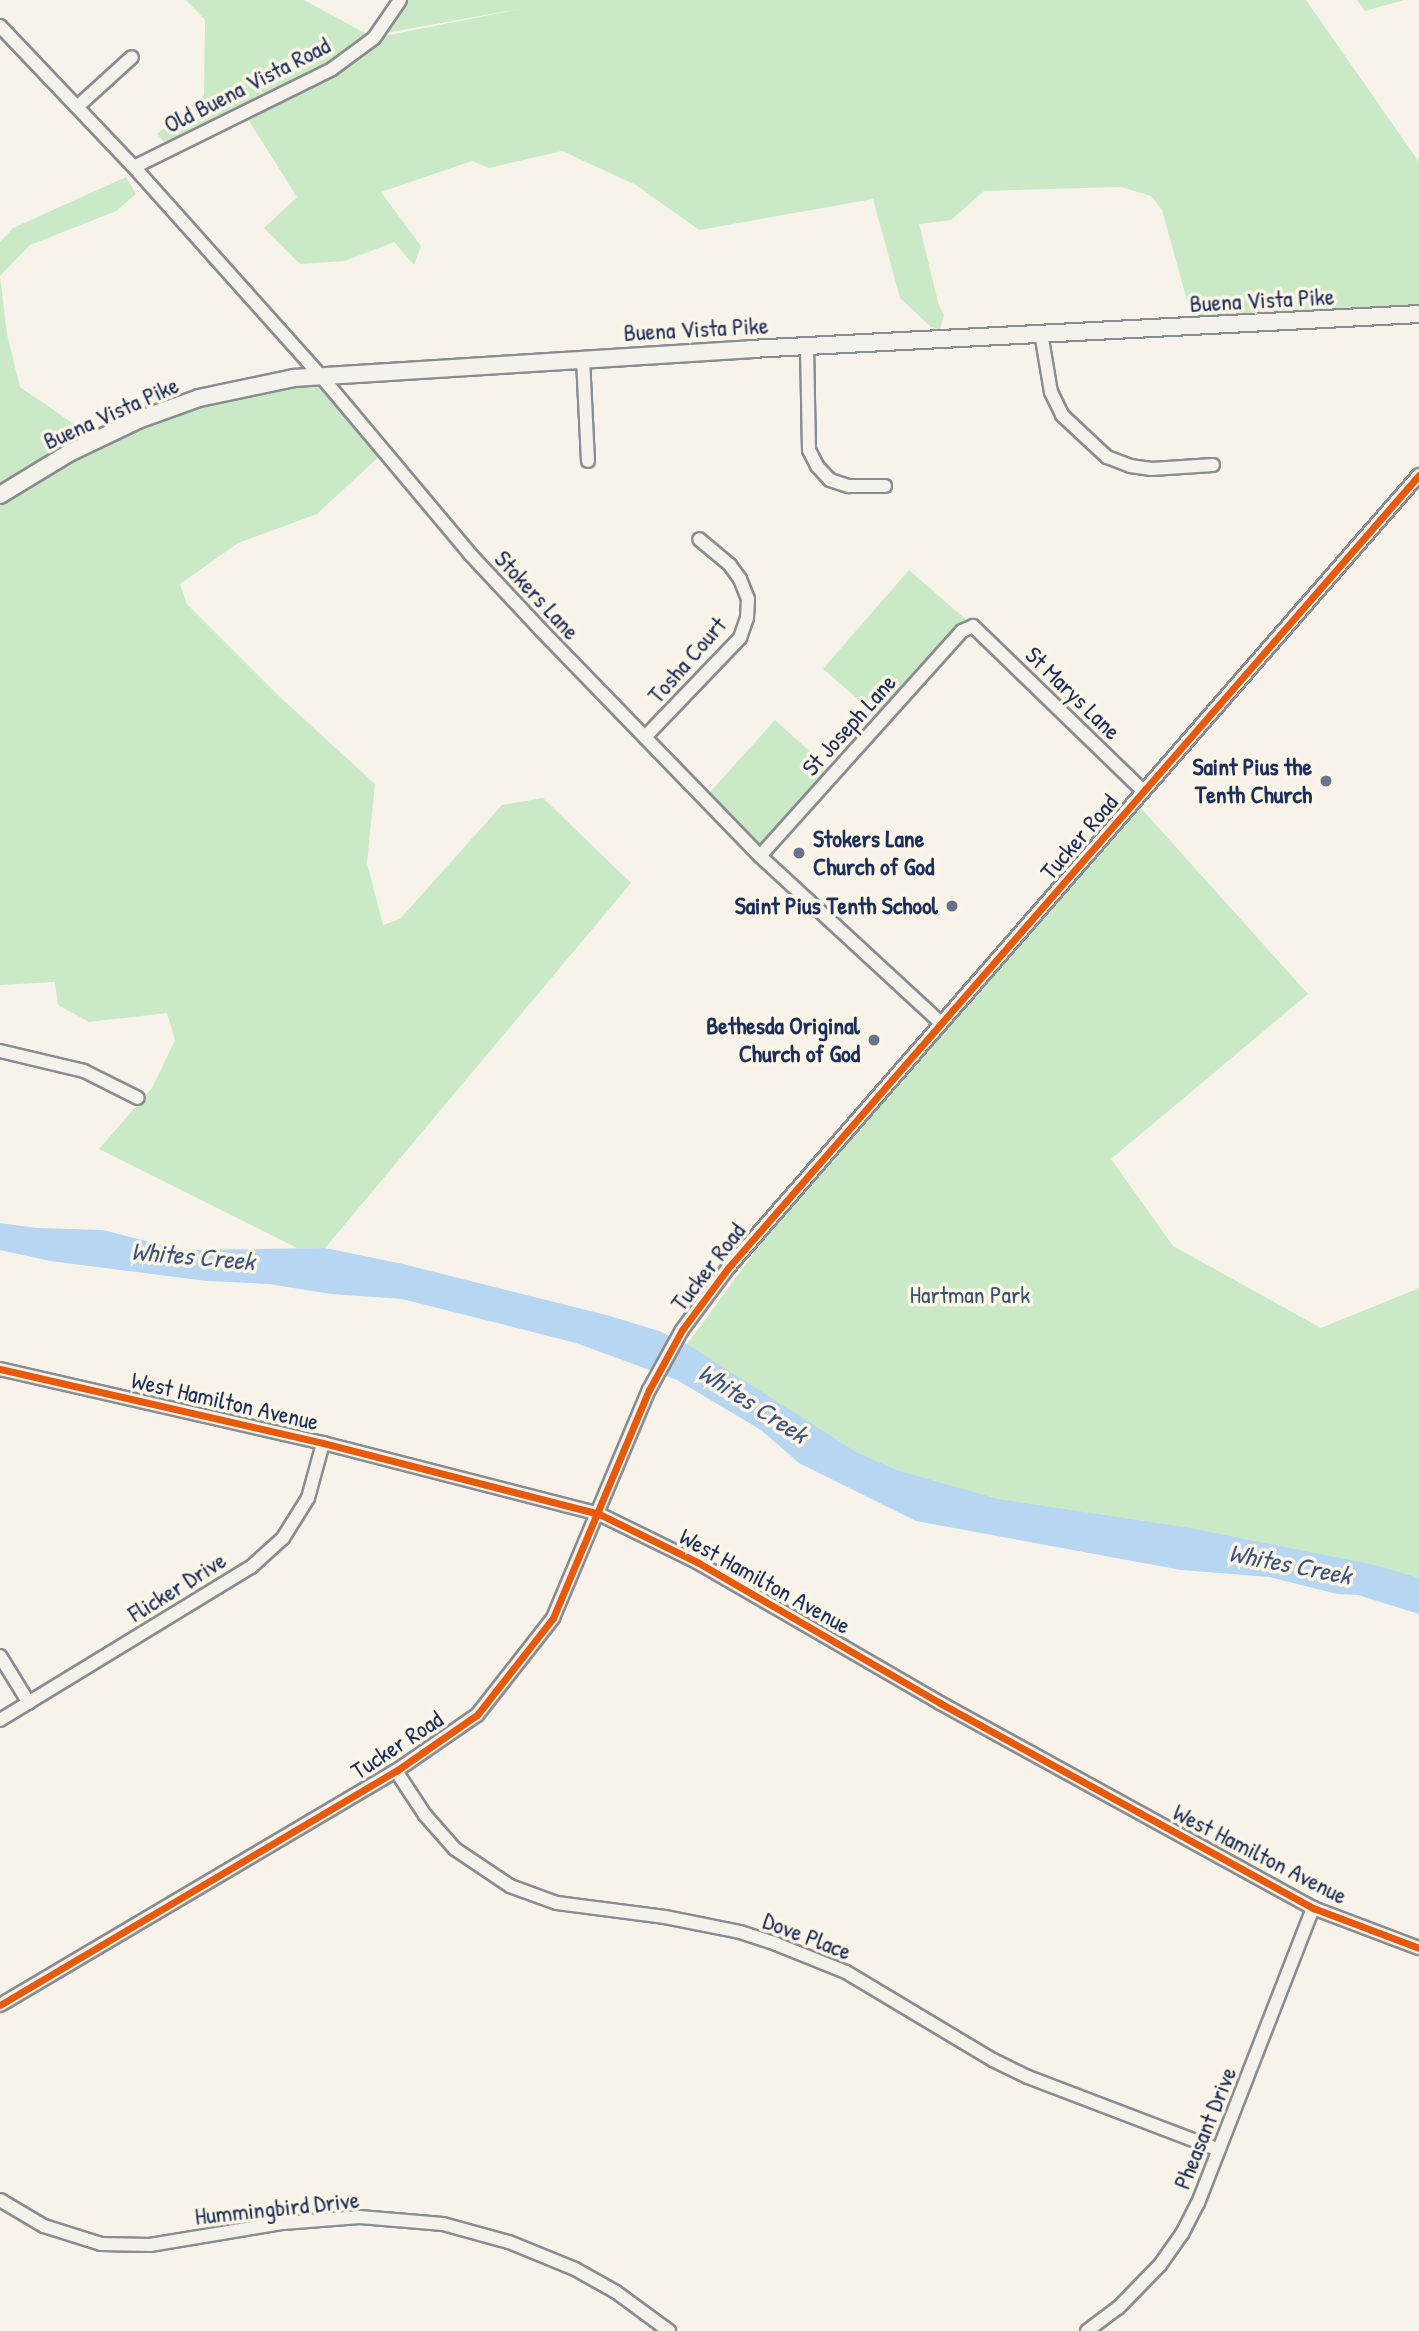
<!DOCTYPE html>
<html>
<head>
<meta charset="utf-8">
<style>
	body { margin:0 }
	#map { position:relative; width:1419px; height:2331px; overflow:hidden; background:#f7f3ea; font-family:"Patrick Hand",sans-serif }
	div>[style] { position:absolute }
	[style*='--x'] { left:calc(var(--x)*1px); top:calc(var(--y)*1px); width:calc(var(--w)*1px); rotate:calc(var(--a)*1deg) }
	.green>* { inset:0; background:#caeac7; transform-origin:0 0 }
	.water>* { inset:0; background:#b7d6f2 }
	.roads { filter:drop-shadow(2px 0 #8a8c91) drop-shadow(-2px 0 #8a8c91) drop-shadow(0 2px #8a8c91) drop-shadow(0 -2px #8a8c91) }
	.minor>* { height:12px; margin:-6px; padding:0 6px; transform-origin:6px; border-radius:6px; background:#f5f2ec }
	.major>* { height:16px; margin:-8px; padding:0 8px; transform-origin:8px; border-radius:8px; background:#f5f2ec }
	.cycleway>* { height:7px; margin:-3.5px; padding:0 3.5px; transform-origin:3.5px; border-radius:3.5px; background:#e8590c }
	.dots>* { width:19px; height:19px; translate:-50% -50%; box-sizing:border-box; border:4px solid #fcf5e5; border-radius:50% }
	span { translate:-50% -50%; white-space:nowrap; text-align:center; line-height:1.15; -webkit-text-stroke:7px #fcf5e5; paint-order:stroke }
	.street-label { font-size:24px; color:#1b2f5e }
	.poi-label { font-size:24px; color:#1b2f5e; font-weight:700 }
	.right { translate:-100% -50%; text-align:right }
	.left { translate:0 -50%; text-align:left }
	.park-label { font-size:24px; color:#37536d }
	.water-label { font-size:26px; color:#3b5684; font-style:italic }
</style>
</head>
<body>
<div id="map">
	<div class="green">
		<div style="clip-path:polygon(186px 0,304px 0,374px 38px,535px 6px,375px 35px,400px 0,1306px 0,1419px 162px,1419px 314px,1194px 326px,1162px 210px,1151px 196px,1121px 187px,984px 191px,951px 220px,919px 224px,939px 306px,944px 315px,940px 329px,931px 327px,900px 298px,873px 199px,699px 230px,636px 185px,562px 151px,489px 168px,472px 161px,381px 192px,421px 246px,414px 265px,394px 242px,345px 261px,300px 264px,264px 228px,297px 197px,244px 113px,171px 149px,157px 134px,204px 95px,205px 20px)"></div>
		<div style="clip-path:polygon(1357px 0,1404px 0,1365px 11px)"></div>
		<div style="clip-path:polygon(126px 177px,136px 194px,116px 211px,30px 245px,0 276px,7px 334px,20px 387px,74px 424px,70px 453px,138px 420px,320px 375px,384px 452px,317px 514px,238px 543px,180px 584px,187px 604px,281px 698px,375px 784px,367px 863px,383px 925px,400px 919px,502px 805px,543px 798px,631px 883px,325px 1248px,297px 1248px,99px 1149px,152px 1088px,175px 1040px,167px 1013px,89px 1022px,58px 1005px,55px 982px,0 985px,0 242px,13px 228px)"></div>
		<div style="left:909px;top:570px;width:85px;height:131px;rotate:41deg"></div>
		<div style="left:775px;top:720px;width:80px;height:105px;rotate:42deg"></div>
		<div style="clip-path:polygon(1140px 807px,1308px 994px,1111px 1159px,1173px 1246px,1321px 1328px,1419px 1288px,1419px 1597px,1111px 1537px,869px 1465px,685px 1347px,779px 1219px)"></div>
	</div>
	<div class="water">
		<div style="clip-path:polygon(0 1223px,37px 1228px,103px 1230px,181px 1250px,325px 1248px,403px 1264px,610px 1316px,659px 1331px,690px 1346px,856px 1452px,896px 1470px,998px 1499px,1190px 1528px,1375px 1565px,1419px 1578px,1419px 1614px,1358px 1595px,1337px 1594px,1269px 1577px,1181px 1570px,916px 1521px,799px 1463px,761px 1430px,677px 1380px,576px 1343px,402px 1299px,331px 1294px,269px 1284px,207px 1281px,50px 1261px,0 1250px)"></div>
	</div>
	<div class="roads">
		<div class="minor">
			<div style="--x:0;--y:26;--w:195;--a:46.5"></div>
			<div style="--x:134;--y:167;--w:279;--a:48.2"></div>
			<div style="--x:320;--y:375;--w:234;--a:50"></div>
			<div style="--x:470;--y:554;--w:104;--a:46.9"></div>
			<div style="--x:541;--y:630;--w:315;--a:45.9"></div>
			<div style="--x:760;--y:856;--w:246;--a:42.7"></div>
			<div style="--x:77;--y:107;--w:74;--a:-42.3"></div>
			<div style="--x:134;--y:167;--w:221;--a:-26.3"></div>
			<div style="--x:332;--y:69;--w:52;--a:-36.4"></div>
			<div style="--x:374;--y:38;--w:46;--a:-55.6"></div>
			<div style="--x:1041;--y:333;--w:60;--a:80.4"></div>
			<div style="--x:1051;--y:392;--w:25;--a:64"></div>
			<div style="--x:1062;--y:415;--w:62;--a:43"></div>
			<div style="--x:1107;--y:457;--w:25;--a:21"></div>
			<div style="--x:1130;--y:466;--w:22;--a:8"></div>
			<div style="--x:1152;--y:469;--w:61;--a:-3.8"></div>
			<div style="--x:807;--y:346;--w:104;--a:88.9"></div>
			<div style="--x:809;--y:450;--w:18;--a:63"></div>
			<div style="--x:817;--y:466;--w:19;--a:47"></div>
			<div style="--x:830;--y:480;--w:20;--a:18"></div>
			<div style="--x:849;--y:486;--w:36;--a:0"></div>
			<div style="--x:583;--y:359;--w:102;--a:87.2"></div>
			<div style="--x:645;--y:737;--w:137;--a:-46.2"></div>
			<div style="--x:740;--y:638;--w:21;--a:-71"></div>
			<div style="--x:747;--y:618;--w:19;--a:-87"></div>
			<div style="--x:748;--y:599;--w:22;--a:-112"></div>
			<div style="--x:740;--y:579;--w:17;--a:-126"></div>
			<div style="--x:730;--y:565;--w:40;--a:-140"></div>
			<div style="--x:760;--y:856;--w:302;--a:-48.1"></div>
			<div style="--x:962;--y:631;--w:12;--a:-24"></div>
			<div style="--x:973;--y:626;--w:237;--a:44.1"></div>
			<div style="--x:0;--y:1051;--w:86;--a:13.4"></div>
			<div style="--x:84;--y:1071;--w:60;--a:26.6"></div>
			<div style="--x:0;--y:1369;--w:331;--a:12.9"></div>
			<div style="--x:323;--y:1443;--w:285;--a:14.4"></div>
			<div style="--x:599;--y:1514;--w:109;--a:26.1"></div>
			<div style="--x:697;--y:1562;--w:281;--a:30.1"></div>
			<div style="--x:940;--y:1703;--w:426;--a:28.8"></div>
			<div style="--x:1313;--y:1908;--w:113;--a:20.7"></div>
			<div style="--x:0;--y:1656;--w:55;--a:58.3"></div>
			<div style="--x:0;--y:1720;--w:294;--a:-31.4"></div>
			<div style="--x:251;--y:1567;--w:43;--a:-42.2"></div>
			<div style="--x:283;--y:1538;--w:47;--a:-58"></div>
			<div style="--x:308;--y:1498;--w:57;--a:-74.7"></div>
			<div style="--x:396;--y:1771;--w:53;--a:56.6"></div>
			<div style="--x:425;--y:1815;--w:45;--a:48.6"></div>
			<div style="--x:455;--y:1849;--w:66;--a:33.9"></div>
			<div style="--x:510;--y:1886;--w:50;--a:19.9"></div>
			<div style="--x:557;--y:1903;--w:109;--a:7.4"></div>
			<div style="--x:665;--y:1917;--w:76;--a:11.3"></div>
			<div style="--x:740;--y:1932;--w:38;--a:18"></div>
			<div style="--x:776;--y:1944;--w:75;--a:21.8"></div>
			<div style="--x:846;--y:1972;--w:171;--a:30.9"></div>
			<div style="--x:993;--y:2060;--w:39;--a:26"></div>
			<div style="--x:1028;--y:2077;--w:204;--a:20.9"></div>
			<div style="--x:0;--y:2005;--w:460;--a:-30.6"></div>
			<div style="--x:396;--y:1771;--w:98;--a:-34.7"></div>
			<div style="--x:477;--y:1715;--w:123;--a:-51.9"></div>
			<div style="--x:553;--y:1618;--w:247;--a:-67.2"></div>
			<div style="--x:649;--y:1390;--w:68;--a:-61.2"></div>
			<div style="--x:682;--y:1330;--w:77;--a:-53.4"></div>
			<div style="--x:728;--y:1268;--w:1052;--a:-48.93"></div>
			<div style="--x:0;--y:2200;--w:51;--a:30.6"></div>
			<div style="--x:44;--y:2226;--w:60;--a:17.5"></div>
			<div style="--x:101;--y:2244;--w:49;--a:1.2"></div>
			<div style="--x:150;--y:2245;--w:135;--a:-9.4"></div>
			<div style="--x:283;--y:2223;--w:77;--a:-4.5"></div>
			<div style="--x:360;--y:2217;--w:83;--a:4.8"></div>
			<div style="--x:443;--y:2224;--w:68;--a:15.3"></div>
			<div style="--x:509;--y:2242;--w:71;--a:22.2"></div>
			<div style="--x:575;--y:2269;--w:47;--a:29.3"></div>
			<div style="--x:616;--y:2292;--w:66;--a:36.3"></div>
			<div style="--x:1087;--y:2331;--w:39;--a:-37"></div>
			<div style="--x:1118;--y:2308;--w:60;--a:-45.7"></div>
			<div style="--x:1160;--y:2265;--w:38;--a:-55"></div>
			<div style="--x:1182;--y:2234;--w:35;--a:-63"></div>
			<div style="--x:1198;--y:2203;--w:317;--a:-68.7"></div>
		</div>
		<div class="major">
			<div style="--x:0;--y:495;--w:81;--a:-31.3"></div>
			<div style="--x:69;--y:453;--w:76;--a:-25.6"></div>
			<div style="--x:138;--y:420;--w:65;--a:-19.8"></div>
			<div style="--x:199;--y:398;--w:97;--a:-11.9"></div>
			<div style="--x:294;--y:378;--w:457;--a:-3.6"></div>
			<div style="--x:750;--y:349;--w:670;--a:-2.99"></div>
		</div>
	</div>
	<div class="cycleway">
		<div style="--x:0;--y:1369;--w:331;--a:12.9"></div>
		<div style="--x:323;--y:1443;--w:285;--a:14.4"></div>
		<div style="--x:599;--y:1514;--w:109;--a:26.1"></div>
		<div style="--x:697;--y:1562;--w:281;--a:30.1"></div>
		<div style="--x:940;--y:1703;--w:426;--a:28.8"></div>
		<div style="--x:1313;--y:1908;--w:113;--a:20.7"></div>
		<div style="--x:0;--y:2005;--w:460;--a:-30.6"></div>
		<div style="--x:396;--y:1771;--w:98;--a:-34.7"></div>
		<div style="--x:477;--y:1715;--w:123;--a:-51.9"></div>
		<div style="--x:553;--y:1618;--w:247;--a:-67.2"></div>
		<div style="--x:649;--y:1390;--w:68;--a:-61.2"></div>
		<div style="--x:682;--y:1330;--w:77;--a:-53.4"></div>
		<div style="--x:728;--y:1268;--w:1052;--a:-48.93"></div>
	</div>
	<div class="dots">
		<div style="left:1326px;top:781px;background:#68748f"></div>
		<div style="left:799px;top:853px;background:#68748f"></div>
		<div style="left:952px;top:906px;background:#68748f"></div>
		<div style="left:874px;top:1040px;background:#68748f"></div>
	</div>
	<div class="street-label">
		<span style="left:247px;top:85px;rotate:-27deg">Old Buena Vista Road</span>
		<span style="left:1262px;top:300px;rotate:-3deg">Buena Vista Pike</span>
		<span style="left:696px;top:329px;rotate:-3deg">Buena Vista Pike</span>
		<span style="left:111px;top:413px;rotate:-24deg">Buena Vista Pike</span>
		<span style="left:537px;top:595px;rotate:47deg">Stokers Lane</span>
		<span style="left:687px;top:660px;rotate:-49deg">Tosha Court</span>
		<span style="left:1073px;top:693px;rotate:44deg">St Marys Lane</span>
		<span style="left:849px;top:725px;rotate:-48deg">St Joseph Lane</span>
		<span style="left:1079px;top:837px;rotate:-49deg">Tucker Road</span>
		<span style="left:708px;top:1267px;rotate:-52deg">Tucker Road</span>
		<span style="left:225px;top:1401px;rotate:13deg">West Hamilton Avenue</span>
		<span style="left:765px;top:1581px;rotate:29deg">West Hamilton Avenue</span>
		<span style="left:177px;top:1587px;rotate:-32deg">Flicker Drive</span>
		<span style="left:397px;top:1745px;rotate:-33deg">Tucker Road</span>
		<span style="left:1260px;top:1854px;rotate:27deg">West Hamilton Avenue</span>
		<span style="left:807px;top:1936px;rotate:21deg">Dove Place</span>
		<span style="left:1205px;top:2128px;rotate:-68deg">Pheasant Drive</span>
		<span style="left:277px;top:2208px;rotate:-6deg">Hummingbird Drive</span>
	</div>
	<div class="poi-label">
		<span class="right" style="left:1312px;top:781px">Saint Pius the<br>Tenth Church</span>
		<span class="left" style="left:813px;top:853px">Stokers Lane<br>Church of God</span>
		<span class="right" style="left:938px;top:906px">Saint Pius Tenth School</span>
		<span class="right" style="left:860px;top:1040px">Bethesda Original<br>Church of God</span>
	</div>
	<div class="park-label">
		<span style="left:970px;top:1295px">Hartman Park</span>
	</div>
	<div class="water-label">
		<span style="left:193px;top:1256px;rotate:5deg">Whites Creek</span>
		<span style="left:753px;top:1403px;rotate:33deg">Whites Creek</span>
		<span style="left:1290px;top:1564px;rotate:11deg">Whites Creek</span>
	</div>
</div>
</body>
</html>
